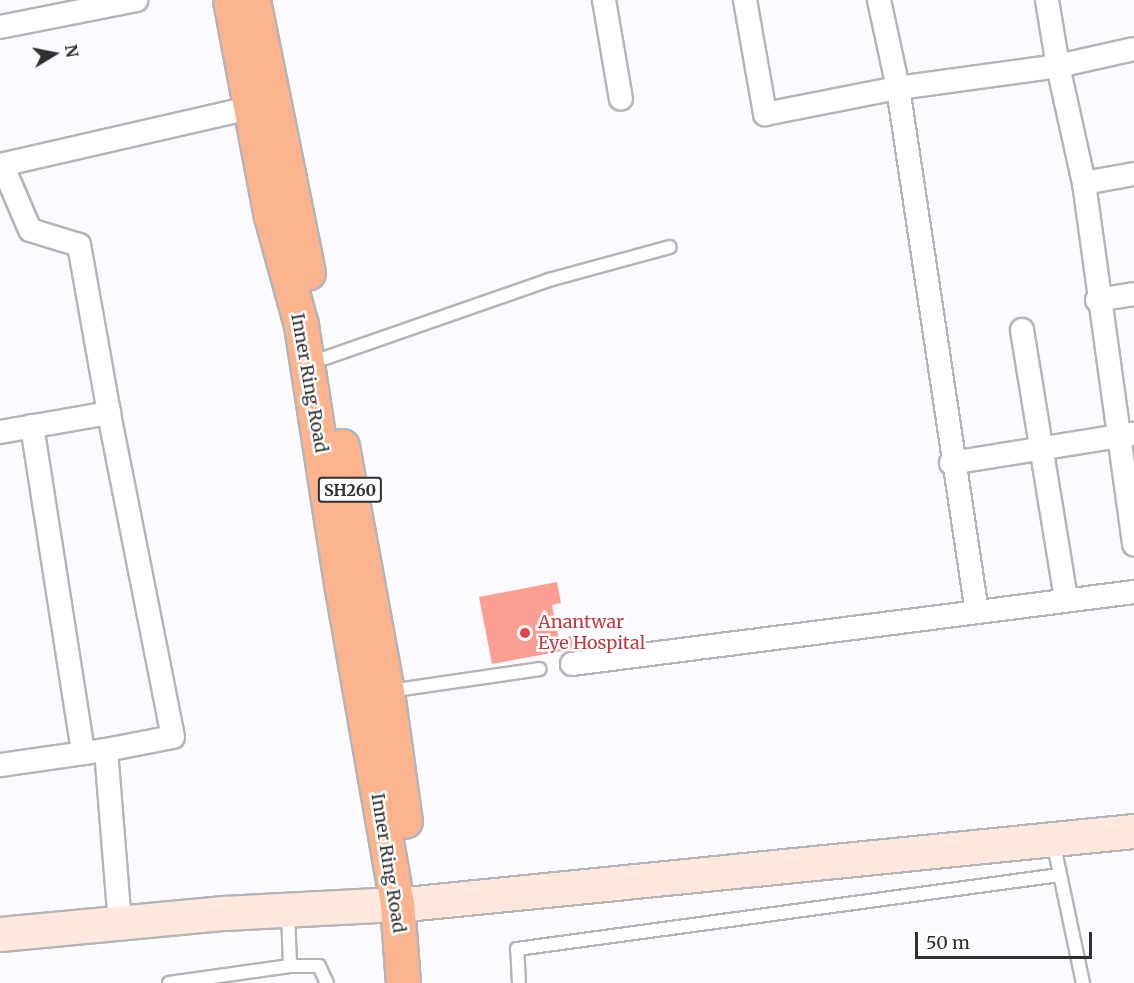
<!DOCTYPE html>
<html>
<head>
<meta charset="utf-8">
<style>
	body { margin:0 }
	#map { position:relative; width:1134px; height:983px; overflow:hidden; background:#fbfafe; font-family:Merriweather,serif }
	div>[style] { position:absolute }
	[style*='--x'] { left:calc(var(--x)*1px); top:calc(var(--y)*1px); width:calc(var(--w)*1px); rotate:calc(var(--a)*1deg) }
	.building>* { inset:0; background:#fc9e92 }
	.roads { filter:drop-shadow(2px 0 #b5b4b7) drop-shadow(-2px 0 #b5b4b7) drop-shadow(0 2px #b5b4b7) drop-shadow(0 -2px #b5b4b7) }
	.lane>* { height:12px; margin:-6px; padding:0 6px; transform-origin:6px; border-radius:6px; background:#fff }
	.street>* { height:22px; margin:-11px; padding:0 11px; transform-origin:11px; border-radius:11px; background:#fff }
	.secondary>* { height:33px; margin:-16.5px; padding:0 16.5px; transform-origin:16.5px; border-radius:16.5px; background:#fee8dd }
	.highway>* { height:33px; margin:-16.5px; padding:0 16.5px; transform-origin:16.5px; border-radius:16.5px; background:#fbb48d }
	.dots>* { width:16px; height:16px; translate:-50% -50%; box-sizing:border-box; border:3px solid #fff; border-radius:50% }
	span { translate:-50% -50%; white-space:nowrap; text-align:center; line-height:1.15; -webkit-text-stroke:5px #fff; paint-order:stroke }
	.shield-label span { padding:2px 4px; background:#fff; border:2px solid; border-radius:4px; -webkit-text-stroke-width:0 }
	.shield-label { font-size:16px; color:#2f2f30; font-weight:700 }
	.street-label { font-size:18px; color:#2f2f30 }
	.health-label { font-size:18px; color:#be3a42 }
	.left { translate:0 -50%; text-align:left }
	.north { position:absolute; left:24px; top:24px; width:60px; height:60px; -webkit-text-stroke:4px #fff; paint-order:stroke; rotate:80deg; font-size:16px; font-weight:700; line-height:24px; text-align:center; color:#2f2f30 }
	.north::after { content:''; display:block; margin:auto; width:21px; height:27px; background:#2f2f30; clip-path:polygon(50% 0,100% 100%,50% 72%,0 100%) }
	.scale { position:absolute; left:915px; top:932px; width:177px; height:27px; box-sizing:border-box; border:3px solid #2f2f30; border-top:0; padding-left:8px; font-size:18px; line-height:21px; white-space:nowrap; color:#2f2f30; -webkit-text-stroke:4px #fff; paint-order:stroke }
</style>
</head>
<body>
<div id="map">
	<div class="building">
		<div style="clip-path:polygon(557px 582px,561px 603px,552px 605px,559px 639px,571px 636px,573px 649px,492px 664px,479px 597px)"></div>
	</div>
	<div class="roads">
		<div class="lane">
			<div style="--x:325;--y:358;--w:237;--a:-19.2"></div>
			<div style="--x:549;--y:280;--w:125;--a:-15.3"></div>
			<div style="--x:389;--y:691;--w:152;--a:-8.3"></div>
			<div style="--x:1053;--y:841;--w:145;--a:78.1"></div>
			<div style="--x:288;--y:911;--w:55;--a:87.9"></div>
			<div style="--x:169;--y:983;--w:122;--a:-8"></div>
			<div style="--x:290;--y:966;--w:29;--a:0"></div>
			<div style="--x:319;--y:966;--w:19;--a:65"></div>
			<div style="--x:519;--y:983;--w:34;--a:-93"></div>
			<div style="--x:517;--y:949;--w:547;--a:-7.77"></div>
		</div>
		<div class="street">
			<div style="--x:604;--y:0;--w:100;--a:80.3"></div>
			<div style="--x:745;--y:0;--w:116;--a:80"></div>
			<div style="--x:765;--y:114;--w:136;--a:-11.1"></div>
			<div style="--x:898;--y:88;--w:162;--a:-7.8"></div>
			<div style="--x:1058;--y:66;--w:67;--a:-99.5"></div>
			<div style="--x:879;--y:0;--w:90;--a:77.8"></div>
			<div style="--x:898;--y:88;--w:530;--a:81.43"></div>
			<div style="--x:0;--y:27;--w:139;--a:-11.2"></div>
			<div style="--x:1134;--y:49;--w:78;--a:167.4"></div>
			<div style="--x:1058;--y:66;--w:120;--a:77.5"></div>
			<div style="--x:1084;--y:183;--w:365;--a:82.1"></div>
			<div style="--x:5;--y:164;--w:251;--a:-12.9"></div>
			<div style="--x:1084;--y:183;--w:51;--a:-10.2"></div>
			<div style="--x:1097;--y:300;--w:37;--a:-9"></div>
			<div style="--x:1022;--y:330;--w:274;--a:80.7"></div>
			<div style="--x:32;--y:426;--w:331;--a:81.1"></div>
			<div style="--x:0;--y:432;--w:111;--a:-9.9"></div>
			<div style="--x:109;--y:413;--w:171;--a:-100.1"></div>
			<div style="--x:79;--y:245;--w:51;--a:-163"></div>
			<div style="--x:30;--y:230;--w:59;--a:-113.1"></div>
			<div style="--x:951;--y:463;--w:184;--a:-9.1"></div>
			<div style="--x:572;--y:664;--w:567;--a:-7.3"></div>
			<div style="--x:106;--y:750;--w:68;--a:-11"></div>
			<div style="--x:173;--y:737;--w:330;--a:-101.2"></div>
			<div style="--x:0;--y:765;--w:107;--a:-8.1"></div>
			<div style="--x:106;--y:750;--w:174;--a:85.4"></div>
		</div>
		<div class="secondary">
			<div style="--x:0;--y:934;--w:225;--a:-5.4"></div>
			<div style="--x:224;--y:913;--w:192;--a:-3"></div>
			<div style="--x:416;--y:903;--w:722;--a:-5.73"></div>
		</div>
		<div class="highway">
			<div style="--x:230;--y:0;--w:220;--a:79.3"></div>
			<div style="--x:271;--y:216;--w:113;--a:74.6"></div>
			<div style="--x:301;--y:325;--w:261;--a:81.2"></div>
			<div style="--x:341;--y:583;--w:326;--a:80.1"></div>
			<div style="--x:397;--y:904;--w:79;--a:85.7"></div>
			<div style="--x:253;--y:0;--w:278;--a:78.6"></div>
			<div style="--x:342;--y:446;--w:250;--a:79.6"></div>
			<div style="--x:387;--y:692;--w:130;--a:82.1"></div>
		</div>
	</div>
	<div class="dots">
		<div style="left:525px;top:633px;background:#e0444e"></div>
	</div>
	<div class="shield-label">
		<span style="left:350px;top:490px">SH260</span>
	</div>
	<div class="street-label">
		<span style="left:309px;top:383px;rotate:80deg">Inner Ring Road</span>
		<span style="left:388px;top:863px;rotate:81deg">Inner Ring Road</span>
	</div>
	<div class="health-label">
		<span class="left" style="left:538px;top:633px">Anantwar<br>Eye Hospital</span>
	</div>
	<div class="north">N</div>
	<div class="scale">50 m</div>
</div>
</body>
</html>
